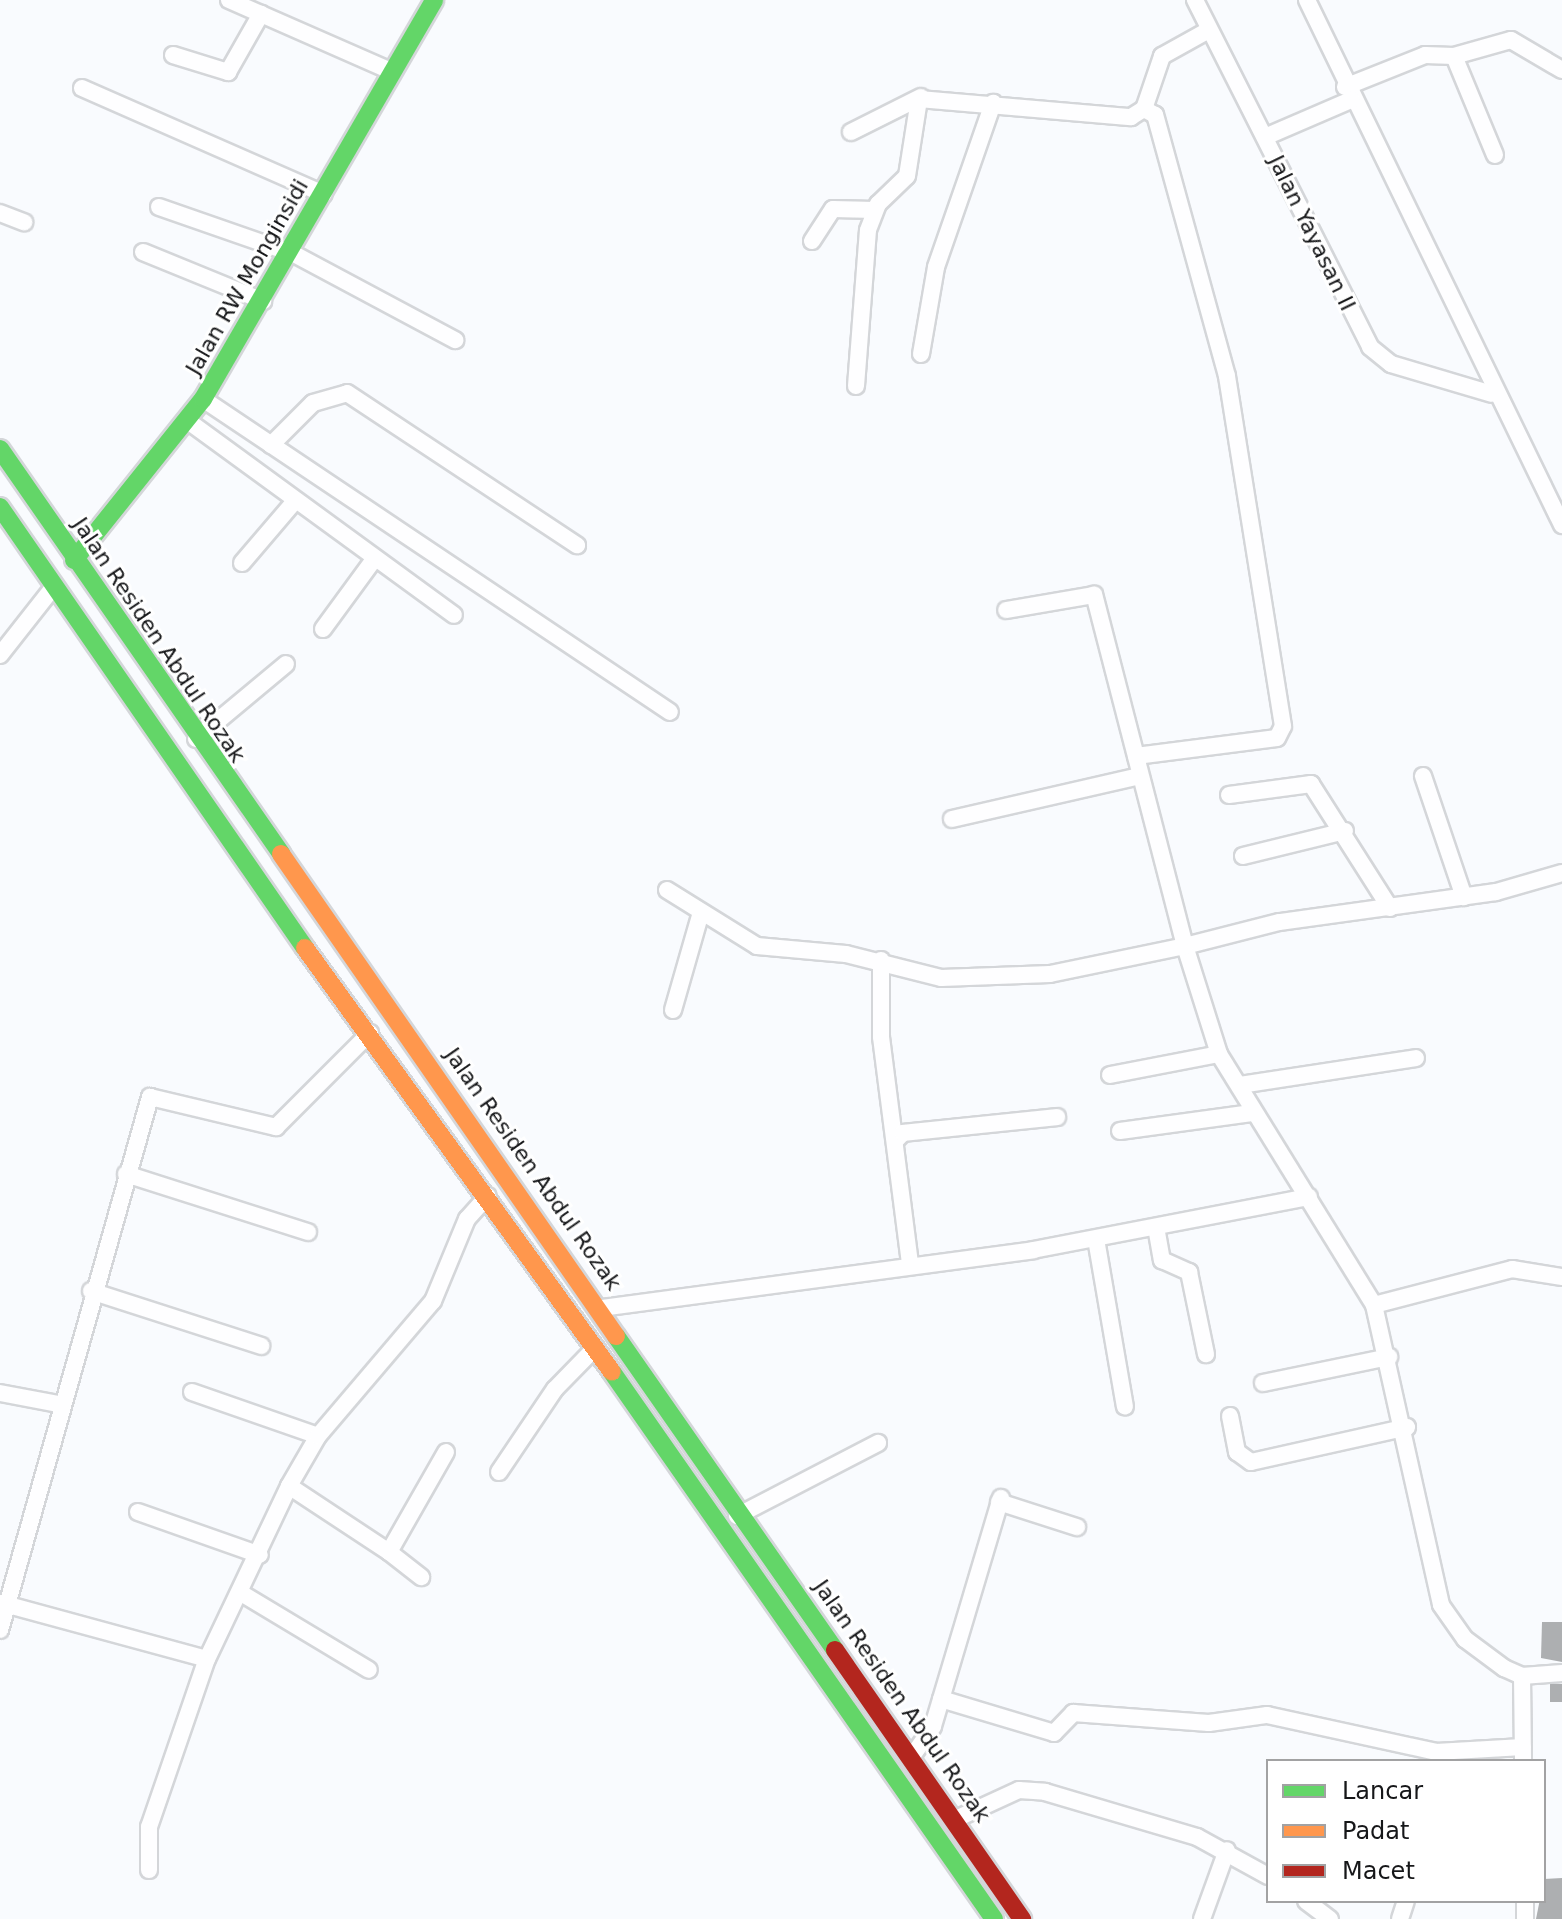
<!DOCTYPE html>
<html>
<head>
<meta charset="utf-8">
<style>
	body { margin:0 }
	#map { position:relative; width:1562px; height:1919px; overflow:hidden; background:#f9fbfe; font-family:"DejaVu Sans",sans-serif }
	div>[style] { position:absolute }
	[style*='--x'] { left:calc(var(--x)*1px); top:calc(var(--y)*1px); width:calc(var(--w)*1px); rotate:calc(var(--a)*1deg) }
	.building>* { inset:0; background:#adafb1; transform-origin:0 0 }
	.roads { filter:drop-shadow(2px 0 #d4d6d9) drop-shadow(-2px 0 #d4d6d9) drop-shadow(0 2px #d4d6d9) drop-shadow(0 -2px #d4d6d9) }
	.street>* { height:16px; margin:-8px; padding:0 8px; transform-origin:8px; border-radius:8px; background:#fefeff }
	.fast>* { height:18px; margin:-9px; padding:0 9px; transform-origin:9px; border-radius:9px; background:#63d668 }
	.slow>* { height:18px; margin:-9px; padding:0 9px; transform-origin:9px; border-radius:9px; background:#ff974d }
	.jam>* { height:18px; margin:-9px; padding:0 9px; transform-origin:9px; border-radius:9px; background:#b3261e }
	span { translate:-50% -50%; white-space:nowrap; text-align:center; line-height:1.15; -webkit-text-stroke:6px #fff; paint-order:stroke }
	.street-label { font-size:22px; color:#161719 }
	.legend { position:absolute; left:1266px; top:1759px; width:280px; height:144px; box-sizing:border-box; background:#fff; border:2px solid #a2a2a3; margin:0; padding:10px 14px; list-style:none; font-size:24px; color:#161719 }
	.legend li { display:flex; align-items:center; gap:16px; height:40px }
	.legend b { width:40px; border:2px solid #a2a2a3 }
</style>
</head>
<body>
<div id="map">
	<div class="building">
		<div style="clip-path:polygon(1542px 1622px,1562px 1622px,1562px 1662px,1541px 1658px)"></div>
		<div style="left:1562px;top:1684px;width:18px;height:12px;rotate:90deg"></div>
		<div style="clip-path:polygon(1562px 1878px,1562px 1919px,1536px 1919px,1544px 1879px)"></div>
	</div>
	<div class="roads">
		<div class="street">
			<div style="--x:229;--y:0;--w:177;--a:23.7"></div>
			<div style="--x:1195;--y:0;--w:389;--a:63.2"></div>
			<div style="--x:1370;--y:347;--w:27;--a:39"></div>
			<div style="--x:1391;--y:364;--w:105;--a:16.5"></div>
			<div style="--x:1307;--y:0;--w:584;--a:64.09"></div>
			<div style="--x:173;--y:55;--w:58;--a:17.2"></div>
			<div style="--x:228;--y:72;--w:67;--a:-60.4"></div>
			<div style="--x:1454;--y:56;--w:107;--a:67.5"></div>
			<div style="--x:1345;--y:87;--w:86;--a:-21.8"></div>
			<div style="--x:1425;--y:55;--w:29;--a:2"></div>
			<div style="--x:1454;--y:56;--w:59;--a:-15.7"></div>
			<div style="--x:1511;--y:40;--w:59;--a:30.5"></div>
			<div style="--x:82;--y:88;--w:264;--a:23.7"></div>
			<div style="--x:851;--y:132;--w:78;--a:-26.6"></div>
			<div style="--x:1265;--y:137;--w:94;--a:-23.3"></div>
			<div style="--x:159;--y:207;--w:143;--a:19.2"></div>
			<div style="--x:294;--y:254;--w:183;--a:28.1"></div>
			<div style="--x:0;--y:213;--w:26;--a:21"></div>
			<div style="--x:812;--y:241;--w:38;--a:-57"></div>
			<div style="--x:833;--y:209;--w:42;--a:1.4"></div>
			<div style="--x:143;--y:252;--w:130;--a:22.2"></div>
			<div style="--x:921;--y:354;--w:88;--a:-80.2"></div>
			<div style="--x:936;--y:267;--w:174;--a:-70.8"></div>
			<div style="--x:856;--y:386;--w:156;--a:-85.6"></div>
			<div style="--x:868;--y:230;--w:28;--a:-69"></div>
			<div style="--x:878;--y:204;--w:40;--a:-44"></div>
			<div style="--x:907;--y:176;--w:78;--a:-81.1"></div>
			<div style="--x:919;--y:99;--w:213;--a:4.9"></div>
			<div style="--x:1131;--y:117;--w:15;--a:-32"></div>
			<div style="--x:1144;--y:109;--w:56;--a:-71.2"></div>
			<div style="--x:1162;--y:56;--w:54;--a:-29"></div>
			<div style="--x:203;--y:399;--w:562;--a:33.83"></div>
			<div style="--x:188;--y:421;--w:329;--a:36.1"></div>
			<div style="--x:271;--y:445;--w:59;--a:-45"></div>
			<div style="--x:313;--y:403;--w:35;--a:-16"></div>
			<div style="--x:347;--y:393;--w:276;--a:33.5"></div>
			<div style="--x:242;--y:563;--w:82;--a:-49.5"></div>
			<div style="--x:323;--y:629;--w:88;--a:-53.8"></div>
			<div style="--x:0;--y:655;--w:84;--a:-51.8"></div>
			<div style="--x:196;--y:739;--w:117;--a:-39.8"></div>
			<div style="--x:1136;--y:756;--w:142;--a:-7.3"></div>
			<div style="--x:1277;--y:738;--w:13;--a:-63"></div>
			<div style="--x:1283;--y:726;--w:354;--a:-99.1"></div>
			<div style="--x:1227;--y:376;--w:271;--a:-105.4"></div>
			<div style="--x:1155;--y:115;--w:13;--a:-151"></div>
			<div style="--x:1423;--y:776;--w:128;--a:71.3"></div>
			<div style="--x:1229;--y:795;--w:83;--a:-7.6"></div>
			<div style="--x:1311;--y:784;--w:147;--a:57.5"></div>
			<div style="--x:952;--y:819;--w:193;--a:-12.9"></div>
			<div style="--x:1243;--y:856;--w:105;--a:-13.8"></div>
			<div style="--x:1562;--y:873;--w:69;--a:163.9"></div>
			<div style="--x:1496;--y:892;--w:219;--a:172.1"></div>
			<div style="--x:1279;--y:922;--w:97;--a:165.7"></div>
			<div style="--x:1185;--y:946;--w:113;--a:72.5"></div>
			<div style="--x:1219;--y:1054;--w:295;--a:58.3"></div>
			<div style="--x:1374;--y:1305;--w:307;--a:77.4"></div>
			<div style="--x:1441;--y:1605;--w:42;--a:54.8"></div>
			<div style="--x:1465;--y:1639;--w:49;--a:36.6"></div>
			<div style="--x:1504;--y:1668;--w:20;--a:24"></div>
			<div style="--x:1522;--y:1676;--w:40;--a:-4.3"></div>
			<div style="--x:667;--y:890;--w:106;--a:31.9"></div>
			<div style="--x:757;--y:946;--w:89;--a:5.1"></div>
			<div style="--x:846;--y:954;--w:98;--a:14.2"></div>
			<div style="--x:941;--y:978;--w:109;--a:-2.1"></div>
			<div style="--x:1050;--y:974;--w:138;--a:-11.7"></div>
			<div style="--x:1185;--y:946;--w:363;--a:-104.5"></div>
			<div style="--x:1094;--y:595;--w:89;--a:170.3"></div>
			<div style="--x:881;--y:960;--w:77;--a:90"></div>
			<div style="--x:881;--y:1037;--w:229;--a:82.7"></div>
			<div style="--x:673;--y:1010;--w:98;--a:-74"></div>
			<div style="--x:1110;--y:1075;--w:111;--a:-10.9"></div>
			<div style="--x:1240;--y:1085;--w:178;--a:-8.7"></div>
			<div style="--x:1120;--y:1131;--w:133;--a:-7.8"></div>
			<div style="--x:896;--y:1140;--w:10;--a:-45"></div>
			<div style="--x:903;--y:1133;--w:155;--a:-5.9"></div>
			<div style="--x:126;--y:1174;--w:191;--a:17.7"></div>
			<div style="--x:1156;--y:1227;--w:34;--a:80"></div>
			<div style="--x:1162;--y:1260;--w:30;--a:24"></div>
			<div style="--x:1189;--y:1272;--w:84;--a:78.3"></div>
			<div style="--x:1096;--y:1239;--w:170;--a:80.2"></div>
			<div style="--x:91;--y:1291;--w:179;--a:17.9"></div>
			<div style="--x:1374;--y:1305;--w:143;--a:-14.6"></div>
			<div style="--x:1512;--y:1269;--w:51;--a:9.1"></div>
			<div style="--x:601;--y:1308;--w:436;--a:-7.6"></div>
			<div style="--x:1033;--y:1250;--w:281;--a:-10.9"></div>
			<div style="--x:1263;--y:1383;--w:129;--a:-11.7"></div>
			<div style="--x:192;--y:1392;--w:133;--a:19.2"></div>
			<div style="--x:0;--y:1393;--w:60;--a:10.6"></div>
			<div style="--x:1230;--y:1416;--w:37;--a:79"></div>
			<div style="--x:1237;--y:1452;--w:17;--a:36"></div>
			<div style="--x:1251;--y:1462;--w:160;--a:-12.6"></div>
			<div style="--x:499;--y:1472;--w:100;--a:-56"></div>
			<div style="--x:555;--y:1389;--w:54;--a:-45.7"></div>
			<div style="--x:289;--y:1486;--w:120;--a:33.4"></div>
			<div style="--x:389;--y:1552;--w:115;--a:-60.3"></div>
			<div style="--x:999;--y:1502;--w:82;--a:17.8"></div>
			<div style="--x:138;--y:1512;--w:129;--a:19.4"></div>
			<div style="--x:737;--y:1516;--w:159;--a:-27.4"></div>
			<div style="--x:389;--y:1552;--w:41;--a:38"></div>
			<div style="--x:241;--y:1593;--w:149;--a:31"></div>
			<div style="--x:1;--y:1603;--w:213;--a:15.2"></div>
			<div style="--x:0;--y:1630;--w:554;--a:-74.28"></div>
			<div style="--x:150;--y:1097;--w:130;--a:13.4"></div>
			<div style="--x:276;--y:1127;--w:133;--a:-45"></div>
			<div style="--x:1522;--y:1676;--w:85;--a:89.3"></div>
			<div style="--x:941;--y:1699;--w:118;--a:16.7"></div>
			<div style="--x:1054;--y:1733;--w:28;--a:-46"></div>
			<div style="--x:1073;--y:1713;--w:136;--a:4.2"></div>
			<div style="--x:1209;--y:1723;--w:59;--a:-7.9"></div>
			<div style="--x:1267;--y:1715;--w:173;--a:12.3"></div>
			<div style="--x:1436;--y:1752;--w:87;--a:-3.3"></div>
			<div style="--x:913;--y:1755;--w:35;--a:-55"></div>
			<div style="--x:933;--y:1726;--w:238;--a:-73.4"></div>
			<div style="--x:958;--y:1818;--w:67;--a:-24.7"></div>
			<div style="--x:1019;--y:1790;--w:26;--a:4"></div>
			<div style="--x:1045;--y:1792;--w:159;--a:16.5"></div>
			<div style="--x:1197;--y:1837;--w:81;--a:28.8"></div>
			<div style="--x:149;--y:1870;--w:43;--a:-90"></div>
			<div style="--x:149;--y:1827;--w:178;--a:-71"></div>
			<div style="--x:207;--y:1659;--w:191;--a:-64.6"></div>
			<div style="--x:289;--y:1486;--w:58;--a:-59.9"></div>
			<div style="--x:318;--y:1436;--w:177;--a:-49.6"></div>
			<div style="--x:433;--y:1301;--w:89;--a:-67.5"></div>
			<div style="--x:467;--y:1219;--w:31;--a:-48"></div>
			<div style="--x:1306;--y:1901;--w:30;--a:37"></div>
			<div style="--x:1525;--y:1901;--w:18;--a:90"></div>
			<div style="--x:1202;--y:1919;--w:73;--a:-70.1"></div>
			<div style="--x:1400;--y:1919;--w:19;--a:-72"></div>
		</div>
		<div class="fast">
			<div style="--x:0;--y:449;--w:493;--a:55.2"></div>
			<div style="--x:0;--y:507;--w:536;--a:55.33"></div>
			<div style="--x:74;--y:560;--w:206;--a:-51.3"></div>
			<div style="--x:203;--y:399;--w:461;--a:-59.9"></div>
			<div style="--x:616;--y:1336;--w:383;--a:55.1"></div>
			<div style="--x:612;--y:1372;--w:667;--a:55.07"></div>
		</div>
		<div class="slow">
			<div style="--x:281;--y:854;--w:587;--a:55.2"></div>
			<div style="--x:305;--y:948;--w:523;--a:54.09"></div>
		</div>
		<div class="jam">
			<div style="--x:835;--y:1650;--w:328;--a:55.2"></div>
		</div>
	</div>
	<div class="street-label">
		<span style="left:1312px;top:233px;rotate:64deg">Jalan Yayasan II</span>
		<span style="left:247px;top:277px;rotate:-60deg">Jalan RW Monginsidi</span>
		<span style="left:159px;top:640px;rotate:56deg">Jalan Residen Abdul Rozak</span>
		<span style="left:533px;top:1169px;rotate:55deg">Jalan Residen Abdul Rozak</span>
		<span style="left:902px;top:1701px;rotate:55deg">Jalan Residen Abdul Rozak</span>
	</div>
	<ul class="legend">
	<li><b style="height:10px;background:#63d668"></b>Lancar</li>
	<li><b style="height:10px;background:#ff974d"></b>Padat</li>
	<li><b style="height:10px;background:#b3261e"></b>Macet</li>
	</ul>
</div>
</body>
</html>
